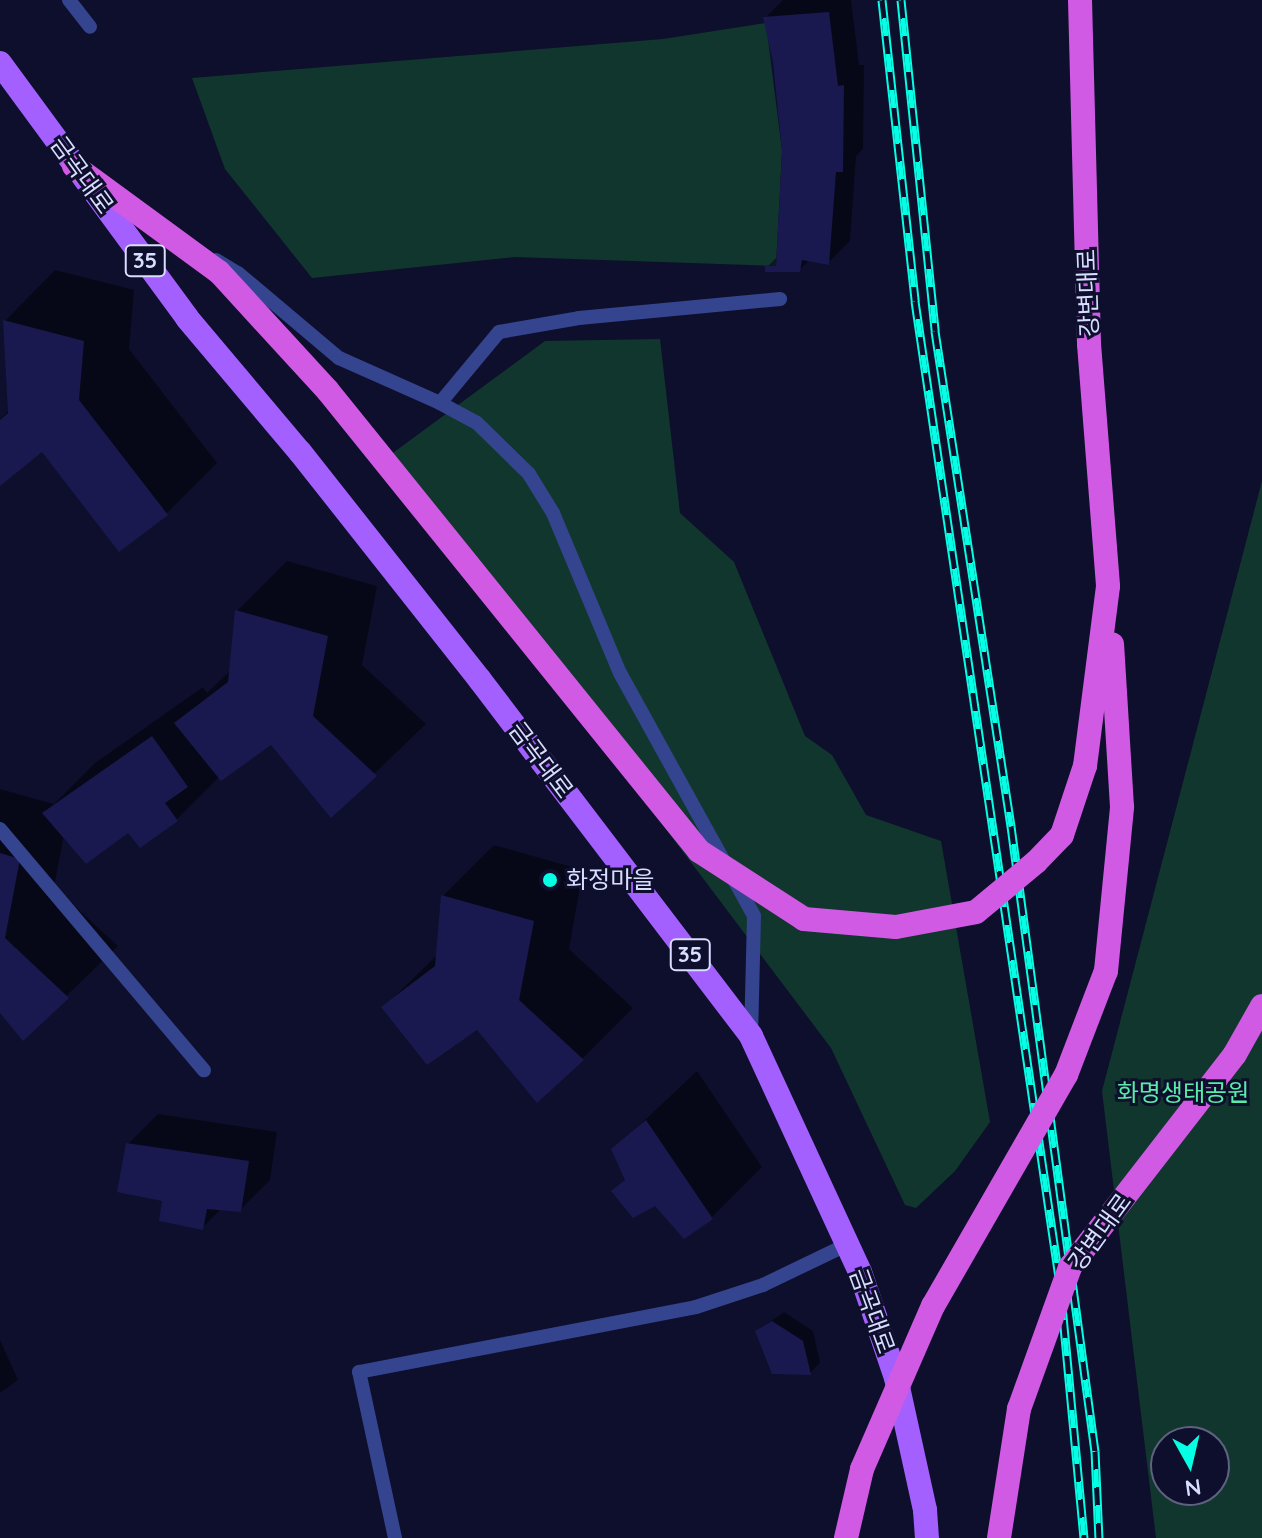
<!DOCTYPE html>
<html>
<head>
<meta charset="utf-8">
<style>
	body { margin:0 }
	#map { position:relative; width:1262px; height:1538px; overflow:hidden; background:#0e0f2c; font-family:Quicksand,"Noto Sans KR",sans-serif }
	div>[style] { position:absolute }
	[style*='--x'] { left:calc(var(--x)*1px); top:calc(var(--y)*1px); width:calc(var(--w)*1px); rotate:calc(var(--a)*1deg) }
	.green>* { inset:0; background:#11362d }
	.shadow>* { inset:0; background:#0007 }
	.building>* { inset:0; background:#19194f }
	.service>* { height:14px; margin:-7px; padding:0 7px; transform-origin:7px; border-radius:7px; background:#35448f }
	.primary>* { height:24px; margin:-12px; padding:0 12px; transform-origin:12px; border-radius:12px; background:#a360ff }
	.trunk>* { height:24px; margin:-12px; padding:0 12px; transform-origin:12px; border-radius:12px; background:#d15ae4 }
	.rail>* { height:9px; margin-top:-4.5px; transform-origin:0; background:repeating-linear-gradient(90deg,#0e0f2c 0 18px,#05ffe5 0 36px); box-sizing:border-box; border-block:2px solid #05ffe5 }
	.trunk-bridge>* { height:24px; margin:-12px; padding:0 12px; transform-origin:12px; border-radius:12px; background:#d15ae4 }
	.dots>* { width:22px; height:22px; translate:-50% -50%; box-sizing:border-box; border:4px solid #0e0f2c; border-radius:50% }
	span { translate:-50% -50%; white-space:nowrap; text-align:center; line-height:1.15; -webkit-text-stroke:6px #0e0f2c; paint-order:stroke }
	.shield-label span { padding:2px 6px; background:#0e0f2c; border:2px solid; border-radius:6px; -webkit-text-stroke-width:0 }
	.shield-label { font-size:22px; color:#d9ddff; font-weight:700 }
	.street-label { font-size:24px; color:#d9ddff }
	.poi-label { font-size:24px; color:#d9ddff }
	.left { translate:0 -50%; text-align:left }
	.park-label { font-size:24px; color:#59eba9 }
	.north { position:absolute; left:1150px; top:1426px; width:80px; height:80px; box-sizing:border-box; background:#0e0f2c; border:2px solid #5f6180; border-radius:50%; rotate:172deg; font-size:22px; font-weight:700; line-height:32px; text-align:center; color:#d9ddff }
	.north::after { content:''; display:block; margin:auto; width:28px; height:36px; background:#05ffe5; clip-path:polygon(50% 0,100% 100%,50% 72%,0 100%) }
</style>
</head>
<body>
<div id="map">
	<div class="green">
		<div style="clip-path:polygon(766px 23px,782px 151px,776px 266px,515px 257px,312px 278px,225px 169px,192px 78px,663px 39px)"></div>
		<div style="clip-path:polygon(660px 339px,680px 513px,734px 562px,805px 736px,832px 755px,866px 815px,941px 841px,990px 1122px,955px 1171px,916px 1208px,905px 1205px,831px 1048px,386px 458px,545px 341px)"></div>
		<div style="clip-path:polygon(evenodd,1262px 481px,1262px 1538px,1156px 1538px,1102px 1091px,1262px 481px,1166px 1442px,1214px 1442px,1214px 1490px,1166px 1490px,1166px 1442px)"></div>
	</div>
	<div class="shadow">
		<div style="clip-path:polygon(783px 0,851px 0,859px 65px,864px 65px,863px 149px,856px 156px,850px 241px,829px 262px,810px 260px,799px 270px,767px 267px,779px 255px,784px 151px,775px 61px,765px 18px)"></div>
		<div style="clip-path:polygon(55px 270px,134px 290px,129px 349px,217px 463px,166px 514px,42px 449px,0 485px,0 419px,10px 409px,5px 321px)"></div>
		<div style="clip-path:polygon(287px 561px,377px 586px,362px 665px,426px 724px,331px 815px,271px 742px,220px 776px,177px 819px,64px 835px,54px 887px,118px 946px,23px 1038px,0 1010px,0 789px,54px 804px,95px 763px,203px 687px,207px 693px,232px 669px,237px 611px)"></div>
		<div style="clip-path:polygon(494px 845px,583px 870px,569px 949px,633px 1008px,582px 1059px,478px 1027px,383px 1008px,438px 954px,443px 896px)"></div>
		<div style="clip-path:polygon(697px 1071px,762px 1167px,712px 1217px,614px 1191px,627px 1178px,613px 1150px)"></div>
		<div style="clip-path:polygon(158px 1114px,277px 1132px,270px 1180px,240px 1210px,222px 1208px,203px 1227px,165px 1199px,128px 1144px)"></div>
		<div style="clip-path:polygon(784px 1312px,813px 1331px,820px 1363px,810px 1373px,757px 1331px)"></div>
		<div style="clip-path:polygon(0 1340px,18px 1380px,0 1393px)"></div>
	</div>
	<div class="building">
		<div style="clip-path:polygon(829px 12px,838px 86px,844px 85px,843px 172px,836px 172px,829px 265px,802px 260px,800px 272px,765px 272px,765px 266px,776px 266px,782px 151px,773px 62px,763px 17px)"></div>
		<div style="clip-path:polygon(3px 320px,84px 341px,79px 400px,168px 515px,119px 552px,42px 452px,0 486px,0 420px,8px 413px)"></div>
		<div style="clip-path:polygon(235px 610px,328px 636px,313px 716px,377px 776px,331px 818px,271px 745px,221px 781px,174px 723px,228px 682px)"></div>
		<div style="clip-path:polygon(152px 736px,188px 787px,165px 803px,178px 821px,140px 848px,128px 833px,86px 864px,42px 813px)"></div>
		<div style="clip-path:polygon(0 853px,20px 859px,5px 938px,69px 998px,23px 1041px,0 1013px)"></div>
		<div style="clip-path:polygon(441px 895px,534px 921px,519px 1000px,584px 1060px,537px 1103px,477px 1030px,427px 1065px,381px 1007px,435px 966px)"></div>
		<div style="clip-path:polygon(646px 1120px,713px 1219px,684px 1239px,655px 1206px,633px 1218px,611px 1191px,625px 1180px,611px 1149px)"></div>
		<div style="clip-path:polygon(126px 1143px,249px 1161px,241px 1212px,207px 1209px,203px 1230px,159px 1221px,162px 1201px,117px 1192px)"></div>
		<div style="clip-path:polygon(772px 1321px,803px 1341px,811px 1375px,772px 1374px,755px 1331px)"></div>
	</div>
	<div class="service">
		<div style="--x:69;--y:0;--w:34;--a:52"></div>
		<div style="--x:216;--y:260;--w:26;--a:31"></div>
		<div style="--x:238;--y:273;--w:132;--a:40.1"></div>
		<div style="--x:339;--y:358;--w:111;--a:24"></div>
		<div style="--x:440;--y:403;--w:42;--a:28.4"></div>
		<div style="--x:477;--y:423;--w:73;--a:44.4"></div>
		<div style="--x:529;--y:474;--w:46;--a:58.4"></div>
		<div style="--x:553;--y:513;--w:173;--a:67.3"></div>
		<div style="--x:620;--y:673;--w:277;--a:61.1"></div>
		<div style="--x:754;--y:916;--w:119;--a:91.4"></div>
		<div style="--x:440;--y:403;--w:92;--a:-50.3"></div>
		<div style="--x:499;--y:332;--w:81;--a:-9.9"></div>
		<div style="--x:579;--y:318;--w:202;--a:-5.4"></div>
		<div style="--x:0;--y:829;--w:316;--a:49.8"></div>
		<div style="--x:395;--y:1538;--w:170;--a:-102.2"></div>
		<div style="--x:359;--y:1372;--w:343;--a:-10.9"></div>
		<div style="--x:696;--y:1307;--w:71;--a:-18.2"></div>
		<div style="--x:763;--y:1285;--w:92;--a:-25.7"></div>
	</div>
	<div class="primary">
		<div style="--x:0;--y:63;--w:316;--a:53.7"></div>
		<div style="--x:187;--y:318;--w:175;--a:49.9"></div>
		<div style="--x:300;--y:452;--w:290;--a:51.7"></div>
		<div style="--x:480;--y:680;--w:447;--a:52.7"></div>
		<div style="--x:751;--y:1036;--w:260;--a:65.2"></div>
		<div style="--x:860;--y:1272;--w:112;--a:71.2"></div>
		<div style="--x:896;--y:1378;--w:135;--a:77.6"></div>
		<div style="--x:925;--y:1510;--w:28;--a:86"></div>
	</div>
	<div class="trunk">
		<div style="--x:1080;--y:0;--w:344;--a:88.5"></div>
		<div style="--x:1089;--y:344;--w:243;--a:85.5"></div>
		<div style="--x:74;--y:166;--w:180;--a:36.2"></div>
		<div style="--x:219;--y:272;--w:161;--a:47.5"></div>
	</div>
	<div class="rail">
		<div style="--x:882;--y:0;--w:303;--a:83.7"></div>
		<div style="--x:915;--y:301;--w:994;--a:81.61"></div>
		<div style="--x:1060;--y:1284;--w:255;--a:84.6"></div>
		<div style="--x:901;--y:0;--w:333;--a:84.1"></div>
		<div style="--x:935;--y:331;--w:501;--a:81.27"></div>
		<div style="--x:1011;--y:826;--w:631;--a:82.35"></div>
		<div style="--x:1095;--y:1451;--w:87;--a:87.4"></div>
	</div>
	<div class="trunk-bridge">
		<div style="--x:328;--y:391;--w:591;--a:51.11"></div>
		<div style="--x:699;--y:851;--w:125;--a:32.9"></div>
		<div style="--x:804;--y:919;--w:92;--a:5"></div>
		<div style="--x:896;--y:927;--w:81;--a:-10.6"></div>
		<div style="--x:976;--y:912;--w:78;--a:-39.8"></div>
		<div style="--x:1036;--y:862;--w:37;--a:-46"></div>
		<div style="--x:1062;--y:835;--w:73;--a:-71.6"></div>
		<div style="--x:1085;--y:766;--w:181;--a:-82.7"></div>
		<div style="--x:846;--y:1538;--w:71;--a:-76.9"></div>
		<div style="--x:862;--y:1469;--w:178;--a:-66.5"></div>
		<div style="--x:933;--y:1306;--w:267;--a:-60.1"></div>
		<div style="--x:1066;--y:1075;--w:111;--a:-69"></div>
		<div style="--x:1106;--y:971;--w:165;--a:-84.4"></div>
		<div style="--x:1122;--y:807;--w:163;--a:-93.5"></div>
		<div style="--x:999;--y:1538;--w:131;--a:-81.2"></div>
		<div style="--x:1019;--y:1409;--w:151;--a:-70.2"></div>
		<div style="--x:1070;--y:1267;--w:269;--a:-52.2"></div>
		<div style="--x:1235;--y:1054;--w:55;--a:-60.6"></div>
	</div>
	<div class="dots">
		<div style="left:550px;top:880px;background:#05ffe5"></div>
	</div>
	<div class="shield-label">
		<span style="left:145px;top:261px">35</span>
		<span style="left:690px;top:955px">35</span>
	</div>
	<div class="street-label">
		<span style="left:82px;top:175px;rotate:54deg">금곡대로</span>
		<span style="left:1088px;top:293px;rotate:-92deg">강변대로</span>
		<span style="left:541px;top:760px;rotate:53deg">금곡대로</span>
		<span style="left:1100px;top:1232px;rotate:-54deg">강변대로</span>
		<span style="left:872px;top:1311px;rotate:70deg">금곡대로</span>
	</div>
	<div class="poi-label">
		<span class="left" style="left:566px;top:880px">화정마을</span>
	</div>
	<div class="park-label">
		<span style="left:1183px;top:1093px">화명생태공원</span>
	</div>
	<div class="north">N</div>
</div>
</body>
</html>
